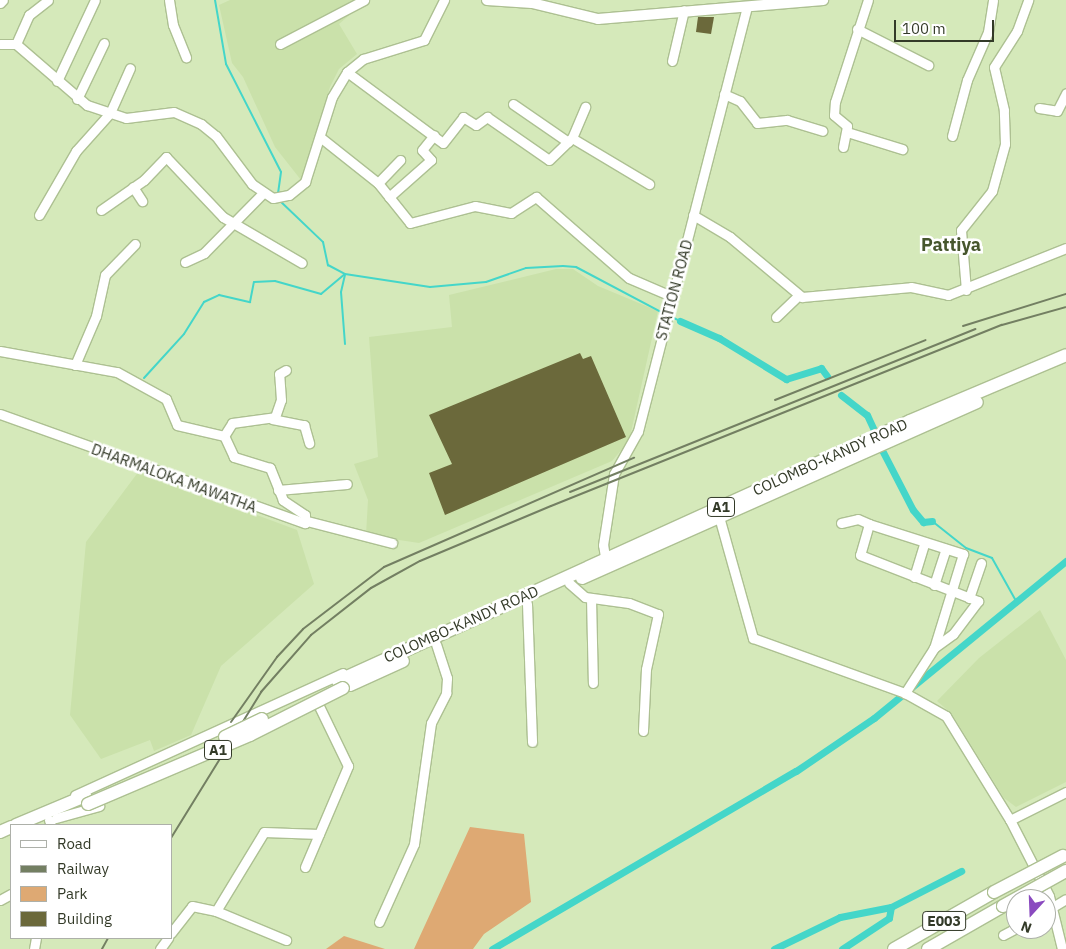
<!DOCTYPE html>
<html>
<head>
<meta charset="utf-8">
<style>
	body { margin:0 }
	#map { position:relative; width:1066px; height:949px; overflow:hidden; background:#d5e9ba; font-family:"IBM Plex Sans",sans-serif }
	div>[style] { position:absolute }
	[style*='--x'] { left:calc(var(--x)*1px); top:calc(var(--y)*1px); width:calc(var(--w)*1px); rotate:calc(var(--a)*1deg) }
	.built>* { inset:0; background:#cae1aa }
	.green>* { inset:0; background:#dea973 }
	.stream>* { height:2px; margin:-1px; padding:0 1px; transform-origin:1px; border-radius:1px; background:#44d6c9 }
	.canal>* { height:7px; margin:-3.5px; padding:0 3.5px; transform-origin:3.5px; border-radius:3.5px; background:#44d6c9 }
	.building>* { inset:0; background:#6b693b }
	.roads { filter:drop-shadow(1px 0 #adc092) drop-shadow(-1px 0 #adc092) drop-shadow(0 1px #adc092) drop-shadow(0 -1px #adc092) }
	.minor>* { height:9px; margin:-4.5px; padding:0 4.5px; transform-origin:4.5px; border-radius:4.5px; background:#fff }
	.major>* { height:10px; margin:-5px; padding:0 5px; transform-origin:5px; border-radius:5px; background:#fff }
	.highway>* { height:12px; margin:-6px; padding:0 6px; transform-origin:6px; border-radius:6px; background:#fff }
	.rail>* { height:2px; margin:-1px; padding:0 1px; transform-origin:1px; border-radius:1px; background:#737f62 }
	.bridges { filter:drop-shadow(1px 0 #adc092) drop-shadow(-1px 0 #adc092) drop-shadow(0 1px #adc092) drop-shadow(0 -1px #adc092) }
	.highway-bridge>* { height:12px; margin:-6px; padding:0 6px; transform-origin:6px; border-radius:6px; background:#fff }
	span { translate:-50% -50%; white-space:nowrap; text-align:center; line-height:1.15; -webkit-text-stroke:5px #fff; paint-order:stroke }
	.shield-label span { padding:1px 4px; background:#fff; border:1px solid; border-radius:4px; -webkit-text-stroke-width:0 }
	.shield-label { font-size:14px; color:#333a28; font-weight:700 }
	.street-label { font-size:15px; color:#333a28 }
	.quarter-label { font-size:18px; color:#46562d; font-weight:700 }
	.legend { position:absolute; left:10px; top:824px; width:162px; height:115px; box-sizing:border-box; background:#fff; border:1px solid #adb0a9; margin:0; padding:6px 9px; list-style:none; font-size:15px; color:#333a28 }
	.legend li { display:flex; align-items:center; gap:10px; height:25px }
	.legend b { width:25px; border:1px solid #adb0a9 }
	.north { position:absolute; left:1006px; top:889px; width:50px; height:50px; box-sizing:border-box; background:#fff; border:1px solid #adb0a9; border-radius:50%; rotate:200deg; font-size:14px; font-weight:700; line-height:20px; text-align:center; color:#333a28 }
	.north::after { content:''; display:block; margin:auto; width:18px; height:22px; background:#8a4abf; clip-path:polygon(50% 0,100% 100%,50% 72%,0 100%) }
	.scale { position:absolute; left:894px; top:20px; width:100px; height:22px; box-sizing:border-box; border:2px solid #333a28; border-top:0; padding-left:6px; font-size:15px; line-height:18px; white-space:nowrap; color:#333a28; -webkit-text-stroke:4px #fff; paint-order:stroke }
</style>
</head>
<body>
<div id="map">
	<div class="built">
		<div style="clip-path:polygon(230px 0,367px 0,339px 24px,357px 54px,339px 69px,330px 87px,301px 180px,275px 147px,243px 77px,232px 63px,219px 5px)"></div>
		<div style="clip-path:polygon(556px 269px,573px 269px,598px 286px,658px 311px,629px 441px,612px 461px,419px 543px,366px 535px,368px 500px,354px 464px,378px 457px,369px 337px,452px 327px,449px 295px)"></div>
		<div style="clip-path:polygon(139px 471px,297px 530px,314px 584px,221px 666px,191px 735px,154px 751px,150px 740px,101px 759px,70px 715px,86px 542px)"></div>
		<div style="clip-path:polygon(1040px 610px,1066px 660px,1066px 782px,1016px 807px,1004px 798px,952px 714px,937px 701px,979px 658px)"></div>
	</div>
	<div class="green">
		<div style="clip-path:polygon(470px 827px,524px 834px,531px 902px,484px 934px,473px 949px,414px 949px)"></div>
		<div style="clip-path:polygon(344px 936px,385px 949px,326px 949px)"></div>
	</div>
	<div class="stream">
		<div style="--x:215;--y:0;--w:65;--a:80.2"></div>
		<div style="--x:226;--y:64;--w:121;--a:63"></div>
		<div style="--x:281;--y:172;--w:21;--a:98"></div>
		<div style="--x:279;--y:200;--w:61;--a:43.7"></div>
		<div style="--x:323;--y:242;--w:24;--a:78"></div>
		<div style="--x:328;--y:265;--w:19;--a:28"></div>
		<div style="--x:345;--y:274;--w:86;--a:8.7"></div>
		<div style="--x:430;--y:287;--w:56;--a:-5.1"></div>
		<div style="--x:486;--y:282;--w:42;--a:-19.3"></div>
		<div style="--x:526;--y:268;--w:37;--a:-3"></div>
		<div style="--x:563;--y:266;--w:13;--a:4"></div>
		<div style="--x:576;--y:267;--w:96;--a:27.9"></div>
		<div style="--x:672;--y:317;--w:9;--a:27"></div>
		<div style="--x:345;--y:344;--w:52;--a:-94.4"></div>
		<div style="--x:341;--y:292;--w:18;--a:-77"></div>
		<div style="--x:144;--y:378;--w:59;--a:-47.7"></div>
		<div style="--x:184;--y:334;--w:38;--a:-58"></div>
		<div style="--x:204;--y:302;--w:17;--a:-25"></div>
		<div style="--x:219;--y:295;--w:32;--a:13"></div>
		<div style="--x:250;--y:302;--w:20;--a:-79"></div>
		<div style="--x:254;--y:282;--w:21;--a:-3"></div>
		<div style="--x:275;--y:281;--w:48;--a:15.8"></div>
		<div style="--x:321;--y:294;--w:30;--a:-40"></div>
		<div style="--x:932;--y:521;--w:43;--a:38.5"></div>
		<div style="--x:966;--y:548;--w:28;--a:21"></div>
		<div style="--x:992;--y:558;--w:49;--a:60.8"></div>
	</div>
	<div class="canal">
		<div style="--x:680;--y:321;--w:43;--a:23.6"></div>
		<div style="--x:719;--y:338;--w:79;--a:31.5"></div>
		<div style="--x:786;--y:379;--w:37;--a:-17"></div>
		<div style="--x:821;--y:368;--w:10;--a:53"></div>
		<div style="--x:841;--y:395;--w:33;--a:38"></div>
		<div style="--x:867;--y:415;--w:19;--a:65"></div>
		<div style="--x:883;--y:452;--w:65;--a:62.7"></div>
		<div style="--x:913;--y:510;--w:16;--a:50"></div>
		<div style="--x:923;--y:522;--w:9;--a:-6"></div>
		<div style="--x:492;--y:949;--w:352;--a:-30.4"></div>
		<div style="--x:796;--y:771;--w:94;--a:-34.2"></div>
		<div style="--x:874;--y:718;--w:248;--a:-39.3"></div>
		<div style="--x:774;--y:949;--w:73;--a:-25.9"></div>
		<div style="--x:840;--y:917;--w:52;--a:-11.1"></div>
		<div style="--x:891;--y:907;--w:79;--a:-27.2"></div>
		<div style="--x:842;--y:949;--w:56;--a:-33.4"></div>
		<div style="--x:889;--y:918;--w:11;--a:-80"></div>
	</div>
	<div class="building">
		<div style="clip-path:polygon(698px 17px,714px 17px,711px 34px,696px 32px)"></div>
		<div style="clip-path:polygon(580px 353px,583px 359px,591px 356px,626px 437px,445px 515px,429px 473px,452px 464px,429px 415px)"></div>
	</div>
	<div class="roads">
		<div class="minor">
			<div style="--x:169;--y:0;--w:25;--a:81"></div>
			<div style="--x:173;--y:25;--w:35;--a:68"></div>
			<div style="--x:0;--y:3;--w:4;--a:-45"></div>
			<div style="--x:857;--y:29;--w:80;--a:26.9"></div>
			<div style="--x:0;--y:44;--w:16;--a:0"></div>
			<div style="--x:16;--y:44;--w:94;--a:40.7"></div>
			<div style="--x:87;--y:105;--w:41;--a:18.4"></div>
			<div style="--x:126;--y:118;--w:48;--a:-7.1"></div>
			<div style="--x:174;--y:112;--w:30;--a:24"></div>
			<div style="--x:201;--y:124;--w:19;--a:39"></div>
			<div style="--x:216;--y:136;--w:60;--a:53.1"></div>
			<div style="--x:252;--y:184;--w:25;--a:34"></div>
			<div style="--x:273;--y:198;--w:16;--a:-11"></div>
			<div style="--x:289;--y:195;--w:21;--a:-39"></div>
			<div style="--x:305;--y:182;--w:89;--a:-72.4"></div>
			<div style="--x:332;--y:97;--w:29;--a:-59"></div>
			<div style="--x:347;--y:72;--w:21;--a:-39"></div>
			<div style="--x:363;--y:59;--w:64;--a:-17.3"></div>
			<div style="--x:424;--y:40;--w:45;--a:-63.4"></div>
			<div style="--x:16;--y:44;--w:32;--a:-66"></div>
			<div style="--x:29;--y:15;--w:24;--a:-38"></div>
			<div style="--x:280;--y:44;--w:95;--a:-27.6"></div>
			<div style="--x:672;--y:61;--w:52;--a:-76.8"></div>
			<div style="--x:347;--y:72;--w:119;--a:36.5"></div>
			<div style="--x:443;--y:143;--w:33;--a:-52"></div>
			<div style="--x:463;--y:117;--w:15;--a:32"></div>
			<div style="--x:476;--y:125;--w:14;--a:-36"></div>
			<div style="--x:487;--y:117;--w:75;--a:34.7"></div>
			<div style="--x:549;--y:160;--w:32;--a:-44"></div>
			<div style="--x:572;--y:138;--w:34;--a:-67"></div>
			<div style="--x:57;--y:81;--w:89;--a:-64.9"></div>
			<div style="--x:724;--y:94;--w:17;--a:24"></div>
			<div style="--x:740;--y:101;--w:28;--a:52"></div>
			<div style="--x:757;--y:123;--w:30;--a:-6"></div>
			<div style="--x:787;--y:120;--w:37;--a:17"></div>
			<div style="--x:77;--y:99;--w:62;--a:-64.3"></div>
			<div style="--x:513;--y:104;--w:67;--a:34.6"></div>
			<div style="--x:1039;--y:108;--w:18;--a:9"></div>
			<div style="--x:1057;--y:111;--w:20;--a:-63"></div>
			<div style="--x:847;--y:132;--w:58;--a:17.2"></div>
			<div style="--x:952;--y:136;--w:58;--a:-75"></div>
			<div style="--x:967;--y:80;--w:52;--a:-66.4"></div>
			<div style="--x:988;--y:32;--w:32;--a:-81"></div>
			<div style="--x:320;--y:137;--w:74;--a:38.4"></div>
			<div style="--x:378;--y:183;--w:51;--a:51.3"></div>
			<div style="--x:410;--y:223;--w:67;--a:-14.7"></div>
			<div style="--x:475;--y:206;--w:37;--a:11"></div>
			<div style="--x:511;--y:213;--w:30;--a:-33"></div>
			<div style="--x:536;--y:197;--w:123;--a:41.1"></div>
			<div style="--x:629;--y:278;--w:46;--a:23.2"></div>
			<div style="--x:572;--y:138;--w:90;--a:30.9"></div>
			<div style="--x:843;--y:147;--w:21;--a:-79"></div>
			<div style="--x:847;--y:126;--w:17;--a:-140"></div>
			<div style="--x:834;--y:115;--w:13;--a:-86"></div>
			<div style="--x:835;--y:102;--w:107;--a:-72.1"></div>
			<div style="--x:378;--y:183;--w:32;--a:-46"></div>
			<div style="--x:133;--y:187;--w:17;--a:57"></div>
			<div style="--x:389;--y:197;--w:56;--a:-41.4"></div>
			<div style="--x:431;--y:160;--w:13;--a:-132"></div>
			<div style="--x:422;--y:150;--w:19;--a:-51"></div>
			<div style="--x:101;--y:210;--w:52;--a:-34.9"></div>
			<div style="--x:144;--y:180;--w:32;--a:-46"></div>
			<div style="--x:166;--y:157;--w:83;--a:46.5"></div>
			<div style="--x:223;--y:217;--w:91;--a:30.2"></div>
			<div style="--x:39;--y:215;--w:74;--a:-60"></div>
			<div style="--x:76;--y:151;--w:51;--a:-48.2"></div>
			<div style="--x:110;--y:113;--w:49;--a:-66"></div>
			<div style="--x:693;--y:215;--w:43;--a:30.7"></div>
			<div style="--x:730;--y:237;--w:94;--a:39.8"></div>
			<div style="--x:802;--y:297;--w:109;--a:-5.2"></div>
			<div style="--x:911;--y:287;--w:38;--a:12"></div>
			<div style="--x:948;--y:295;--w:127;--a:-21.7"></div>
			<div style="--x:185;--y:262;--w:21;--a:-25"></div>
			<div style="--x:204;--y:253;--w:84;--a:-45.5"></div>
			<div style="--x:966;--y:290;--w:60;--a:-94.8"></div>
			<div style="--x:961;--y:230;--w:50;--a:-51.5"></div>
			<div style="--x:992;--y:191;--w:49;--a:-74.5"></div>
			<div style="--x:1005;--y:144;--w:34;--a:-92"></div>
			<div style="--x:1004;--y:110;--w:44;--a:-103.1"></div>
			<div style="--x:994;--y:67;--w:43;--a:-57.4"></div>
			<div style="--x:1017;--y:31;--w:33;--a:-70"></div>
			<div style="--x:776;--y:317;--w:30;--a:-44"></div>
			<div style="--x:0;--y:351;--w:119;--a:10.2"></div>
			<div style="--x:117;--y:372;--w:56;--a:28.9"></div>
			<div style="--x:166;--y:399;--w:28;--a:67"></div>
			<div style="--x:177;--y:425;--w:48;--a:13.2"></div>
			<div style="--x:75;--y:365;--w:53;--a:-66.8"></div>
			<div style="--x:96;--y:316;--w:42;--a:-77.6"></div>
			<div style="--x:105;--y:275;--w:43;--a:-45.9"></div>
			<div style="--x:0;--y:414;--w:324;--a:19.7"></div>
			<div style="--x:305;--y:523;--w:8;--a:-90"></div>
			<div style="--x:305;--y:515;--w:27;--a:-146"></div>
			<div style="--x:283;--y:500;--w:35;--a:-112"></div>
			<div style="--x:270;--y:468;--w:38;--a:-163"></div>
			<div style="--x:234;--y:457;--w:23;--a:-115"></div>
			<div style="--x:272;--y:419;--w:33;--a:11"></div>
			<div style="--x:304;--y:425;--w:19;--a:74"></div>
			<div style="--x:224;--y:436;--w:15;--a:-58"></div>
			<div style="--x:232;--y:423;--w:43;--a:-7.9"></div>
			<div style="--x:275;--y:417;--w:18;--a:-71"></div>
			<div style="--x:281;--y:400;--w:26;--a:-94"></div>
			<div style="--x:279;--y:374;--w:8;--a:-30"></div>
			<div style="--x:278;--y:490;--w:69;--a:-5"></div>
			<div style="--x:718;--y:513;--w:130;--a:74.4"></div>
			<div style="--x:753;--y:638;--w:162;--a:19.9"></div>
			<div style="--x:905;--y:693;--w:47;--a:29.3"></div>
			<div style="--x:946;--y:716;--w:122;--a:58.4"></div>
			<div style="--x:1010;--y:820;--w:85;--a:62.8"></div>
			<div style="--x:1049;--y:896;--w:55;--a:76.2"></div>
			<div style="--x:307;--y:521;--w:88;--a:14.5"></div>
			<div style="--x:841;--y:523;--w:17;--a:-13"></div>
			<div style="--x:858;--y:519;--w:12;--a:24"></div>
			<div style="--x:869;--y:524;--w:32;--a:106"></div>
			<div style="--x:860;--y:555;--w:127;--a:21.3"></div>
			<div style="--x:978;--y:601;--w:41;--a:127.1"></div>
			<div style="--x:953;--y:634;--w:24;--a:144"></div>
			<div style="--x:869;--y:524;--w:99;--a:17.7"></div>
			<div style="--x:963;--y:554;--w:98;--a:107.1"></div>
			<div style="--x:934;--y:648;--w:54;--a:122.8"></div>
			<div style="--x:606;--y:563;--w:18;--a:-99"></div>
			<div style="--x:603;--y:545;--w:72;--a:-81.2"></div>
			<div style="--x:614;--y:474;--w:49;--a:-60.8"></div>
			<div style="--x:638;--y:431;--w:436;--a:-75.6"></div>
			<div style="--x:914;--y:577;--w:34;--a:-73"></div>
			<div style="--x:569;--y:583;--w:21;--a:41"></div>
			<div style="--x:585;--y:597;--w:44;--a:7.8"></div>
			<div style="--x:629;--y:603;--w:31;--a:21"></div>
			<div style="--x:658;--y:614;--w:56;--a:102.3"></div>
			<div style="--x:646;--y:669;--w:62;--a:92.8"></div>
			<div style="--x:934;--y:585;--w:38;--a:-72"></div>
			<div style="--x:591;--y:598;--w:85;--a:88.7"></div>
			<div style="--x:969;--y:598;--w:37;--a:-71"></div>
			<div style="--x:527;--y:604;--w:138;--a:87.9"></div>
			<div style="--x:75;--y:795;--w:294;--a:-24.5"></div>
			<div style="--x:56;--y:818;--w:45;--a:-15.6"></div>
			<div style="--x:49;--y:820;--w:5;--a:68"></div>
			<div style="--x:1010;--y:820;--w:63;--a:-26.6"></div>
			<div style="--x:305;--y:867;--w:110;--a:-66.9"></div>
			<div style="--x:348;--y:766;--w:67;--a:-115.8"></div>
			<div style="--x:0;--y:900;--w:13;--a:-29"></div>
			<div style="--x:216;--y:911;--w:76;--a:22.5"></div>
			<div style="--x:1046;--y:911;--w:23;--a:-31"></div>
			<div style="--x:379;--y:922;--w:85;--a:-65.8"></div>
			<div style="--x:414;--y:844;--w:122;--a:-82"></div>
			<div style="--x:431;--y:723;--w:34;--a:-63"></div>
			<div style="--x:446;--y:693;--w:15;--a:-86"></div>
			<div style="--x:447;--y:678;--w:35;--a:-108"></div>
			<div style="--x:171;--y:933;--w:34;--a:-52"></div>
			<div style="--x:192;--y:906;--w:25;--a:12"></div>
			<div style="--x:216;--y:911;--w:92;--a:-58.7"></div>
			<div style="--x:264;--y:832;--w:55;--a:2.1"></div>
			<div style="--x:1003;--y:935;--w:15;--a:-28"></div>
			<div style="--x:34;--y:949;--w:11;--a:-80"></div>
			<div style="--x:160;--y:949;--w:14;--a:-54"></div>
		</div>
		<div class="major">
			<div style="--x:487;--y:0;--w:45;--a:3.8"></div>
			<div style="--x:532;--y:3;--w:68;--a:13.6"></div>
			<div style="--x:598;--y:19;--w:226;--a:-4.8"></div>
		</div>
		<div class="highway">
			<div style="--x:582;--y:578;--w:432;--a:-24"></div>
			<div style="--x:338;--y:681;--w:628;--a:-24.44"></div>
			<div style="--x:910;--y:421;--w:169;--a:-22.9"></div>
			<div style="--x:350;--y:685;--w:58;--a:-24.4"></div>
			<div style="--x:16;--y:825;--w:75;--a:-22.8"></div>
			<div style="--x:0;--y:832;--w:12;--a:-24"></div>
			<div style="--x:894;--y:949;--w:115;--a:-29.7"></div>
			<div style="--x:928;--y:949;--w:86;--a:-29.8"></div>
		</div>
	</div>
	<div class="rail">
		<div style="--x:963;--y:326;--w:108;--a:-17.3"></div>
		<div style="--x:775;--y:400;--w:162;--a:-21.7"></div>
		<div style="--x:570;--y:492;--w:437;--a:-21.9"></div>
		<div style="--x:231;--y:722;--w:80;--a:-54.7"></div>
		<div style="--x:277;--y:657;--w:38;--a:-47"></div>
		<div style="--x:303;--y:629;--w:102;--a:-37.4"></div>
		<div style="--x:384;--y:567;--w:273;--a:-23.6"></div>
		<div style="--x:171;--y:838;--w:172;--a:-58.3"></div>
		<div style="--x:261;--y:692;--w:76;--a:-48.7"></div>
		<div style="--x:311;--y:635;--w:76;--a:-38.1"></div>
		<div style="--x:371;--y:588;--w:56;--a:-28.9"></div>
		<div style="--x:420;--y:561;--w:142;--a:-22.8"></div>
		<div style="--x:551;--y:506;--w:486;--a:-21.9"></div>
		<div style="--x:1002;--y:325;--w:66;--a:-15.7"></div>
		<div style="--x:102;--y:949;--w:13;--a:-61"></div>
	</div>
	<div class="bridges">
		<div class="highway-bridge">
			<div style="--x:225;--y:737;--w:41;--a:-25.9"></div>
			<div style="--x:88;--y:804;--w:176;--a:-23.1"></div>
			<div style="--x:250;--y:735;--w:104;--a:-26.8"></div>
			<div style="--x:994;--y:892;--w:78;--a:-27.6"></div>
			<div style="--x:1003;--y:906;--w:72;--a:-29.1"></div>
		</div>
	</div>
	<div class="shield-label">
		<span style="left:721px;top:507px">A1</span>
		<span style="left:218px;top:750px">A1</span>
		<span style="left:944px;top:921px">E003</span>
	</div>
	<div class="street-label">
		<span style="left:674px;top:290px;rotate:-75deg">STATION ROAD</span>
		<span style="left:830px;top:457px;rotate:-24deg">COLOMBO-KANDY ROAD</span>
		<span style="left:174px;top:478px;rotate:20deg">DHARMALOKA MAWATHA</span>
		<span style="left:461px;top:624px;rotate:-24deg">COLOMBO-KANDY ROAD</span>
	</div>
	<div class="quarter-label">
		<span style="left:951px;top:245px">Pattiya</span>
	</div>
	<ul class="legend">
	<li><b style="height:6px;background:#fff"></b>Road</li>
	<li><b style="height:6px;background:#737f62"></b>Railway</li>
	<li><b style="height:14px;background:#dea973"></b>Park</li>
	<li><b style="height:14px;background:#6b693b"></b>Building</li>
	</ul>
	<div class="north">N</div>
	<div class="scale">100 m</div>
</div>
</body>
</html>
